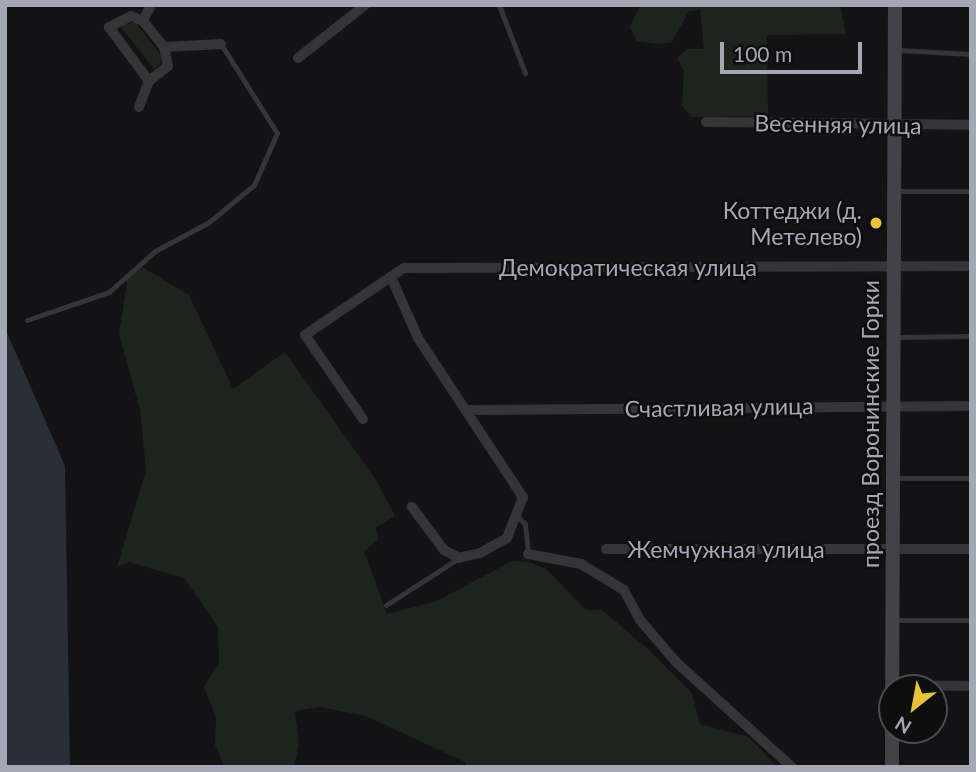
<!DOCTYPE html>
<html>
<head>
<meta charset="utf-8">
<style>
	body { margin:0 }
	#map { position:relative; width:976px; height:772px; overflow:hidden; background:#131214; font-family:Lato,sans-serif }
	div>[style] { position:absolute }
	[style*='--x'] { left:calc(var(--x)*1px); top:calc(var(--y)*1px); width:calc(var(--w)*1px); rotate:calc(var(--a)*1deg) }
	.green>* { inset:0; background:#1d241e }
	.water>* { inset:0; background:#2a2f37 }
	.lane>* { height:5px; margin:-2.5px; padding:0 2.5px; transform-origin:2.5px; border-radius:2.5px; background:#343439 }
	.street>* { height:10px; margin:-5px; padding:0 5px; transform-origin:5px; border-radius:5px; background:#343439 }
	.secondary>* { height:14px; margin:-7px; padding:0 7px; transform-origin:7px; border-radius:7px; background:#424349 }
	.dots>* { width:19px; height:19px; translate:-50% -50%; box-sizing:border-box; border:4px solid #0e0e0f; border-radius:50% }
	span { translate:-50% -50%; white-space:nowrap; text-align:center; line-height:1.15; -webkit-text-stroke:5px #0e0e0f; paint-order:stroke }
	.street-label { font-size:23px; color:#a5a7b4 }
	.poi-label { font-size:23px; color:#a5a7b4 }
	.right { translate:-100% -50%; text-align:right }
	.frame { position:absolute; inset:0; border:7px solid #a5a7b4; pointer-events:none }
	.north { position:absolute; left:878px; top:674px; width:70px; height:70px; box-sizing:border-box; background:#0e0e0f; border:2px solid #4a4b51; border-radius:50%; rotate:211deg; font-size:19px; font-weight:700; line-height:28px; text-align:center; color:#a5a7b4 }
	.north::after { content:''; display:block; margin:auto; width:24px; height:32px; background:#e8c337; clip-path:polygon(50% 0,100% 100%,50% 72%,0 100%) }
	.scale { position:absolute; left:720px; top:42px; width:142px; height:32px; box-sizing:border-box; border:4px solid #a5a7b4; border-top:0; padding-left:9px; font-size:21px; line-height:24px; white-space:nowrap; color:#a5a7b4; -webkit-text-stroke:5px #0e0e0f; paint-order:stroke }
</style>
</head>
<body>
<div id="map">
	<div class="green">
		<div style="clip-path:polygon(640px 5px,840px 5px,846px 34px,767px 35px,768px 116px,692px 117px,682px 106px,684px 71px,677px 58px,687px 49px,704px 49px,700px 10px,689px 11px,672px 42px,658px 44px,636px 41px,630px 27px)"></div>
		<div style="clip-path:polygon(135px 22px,161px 55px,161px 63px,154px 69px,120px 26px)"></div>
		<div style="clip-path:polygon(142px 267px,189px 295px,233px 389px,285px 352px,376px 480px,395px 516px,376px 527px,378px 540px,364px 551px,387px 614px,437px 601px,512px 561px,529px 562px,546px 569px,586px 610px,602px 610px,649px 650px,692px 693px,700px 724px,749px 737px,777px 767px,465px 767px,465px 762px,366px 716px,320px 707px,295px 711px,299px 744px,294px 767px,225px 767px,215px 745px,216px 717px,204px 687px,219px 662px,218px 627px,184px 578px,128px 562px,117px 567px,146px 470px,140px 410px,119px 334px,128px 275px)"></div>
	</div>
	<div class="water">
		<div style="clip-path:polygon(5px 328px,65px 466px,70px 767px,5px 767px)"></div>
	</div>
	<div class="lane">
		<div style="--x:499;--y:5;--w:73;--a:69.1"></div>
		<div style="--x:898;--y:50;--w:73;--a:3.1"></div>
		<div style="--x:897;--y:191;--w:74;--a:0"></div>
		<div style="--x:27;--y:320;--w:87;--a:-18.9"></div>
		<div style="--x:109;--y:292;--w:62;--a:-41.7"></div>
		<div style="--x:155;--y:251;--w:61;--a:-28.2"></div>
		<div style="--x:209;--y:222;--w:58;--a:-39.4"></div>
		<div style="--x:254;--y:185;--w:57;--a:-66.1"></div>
		<div style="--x:277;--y:133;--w:105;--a:-122.2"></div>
		<div style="--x:897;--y:337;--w:74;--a:-0.8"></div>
		<div style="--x:893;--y:478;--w:78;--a:0"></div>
		<div style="--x:518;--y:517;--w:10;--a:45"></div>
		<div style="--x:525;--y:524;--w:29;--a:84"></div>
		<div style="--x:386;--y:605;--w:87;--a:-32.8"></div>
		<div style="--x:895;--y:620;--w:76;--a:0"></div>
	</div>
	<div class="street">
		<div style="--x:151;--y:5;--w:18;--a:117"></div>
		<div style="--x:143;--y:21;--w:33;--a:51"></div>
		<div style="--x:164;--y:47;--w:57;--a:-3"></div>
		<div style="--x:143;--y:21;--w:13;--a:-157"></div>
		<div style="--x:131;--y:16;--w:25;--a:153"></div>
		<div style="--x:109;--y:27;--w:67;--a:53.5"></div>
		<div style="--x:298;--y:58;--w:85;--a:-38.3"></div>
		<div style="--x:139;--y:107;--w:28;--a:-69"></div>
		<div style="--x:149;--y:81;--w:24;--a:-38"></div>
		<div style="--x:168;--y:66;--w:19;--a:-102"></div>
		<div style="--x:706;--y:122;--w:265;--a:0.6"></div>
		<div style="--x:391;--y:277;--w:67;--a:66.1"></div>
		<div style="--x:418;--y:338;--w:191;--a:56.6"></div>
		<div style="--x:523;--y:497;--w:44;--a:111.3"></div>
		<div style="--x:507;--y:538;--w:31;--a:151"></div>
		<div style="--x:480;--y:553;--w:22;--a:167"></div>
		<div style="--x:459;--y:558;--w:17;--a:-152"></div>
		<div style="--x:444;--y:550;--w:54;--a:-126.7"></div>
		<div style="--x:467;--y:410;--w:504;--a:-0.45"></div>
		<div style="--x:363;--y:419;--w:102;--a:-124.6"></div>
		<div style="--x:305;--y:335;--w:120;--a:-34.1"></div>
		<div style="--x:404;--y:268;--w:567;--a:-0.2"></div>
		<div style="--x:606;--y:549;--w:365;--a:0"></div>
		<div style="--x:528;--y:554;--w:54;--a:10.7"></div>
		<div style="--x:581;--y:564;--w:50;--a:31.2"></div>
		<div style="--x:624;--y:590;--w:34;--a:62"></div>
		<div style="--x:640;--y:620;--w:55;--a:49.4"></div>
		<div style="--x:676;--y:662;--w:156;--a:42.2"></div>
		<div style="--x:892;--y:685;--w:79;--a:0.7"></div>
	</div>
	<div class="secondary">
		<div style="--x:892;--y:717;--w:712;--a:-89.76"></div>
		<div style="--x:892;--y:730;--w:37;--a:90"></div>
	</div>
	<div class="dots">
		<div style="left:876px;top:223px;background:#e8c337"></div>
	</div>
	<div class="street-label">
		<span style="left:838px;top:124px;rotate:1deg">Весенняя улица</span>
		<span style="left:628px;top:267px">Демократическая улица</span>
		<span style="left:719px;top:407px;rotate:-1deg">Счастливая улица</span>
		<span style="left:870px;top:424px;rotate:-90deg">проезд Воронинские Горки</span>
		<span style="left:726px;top:549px">Жемчужная улица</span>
	</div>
	<div class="poi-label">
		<span class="right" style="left:862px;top:223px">Коттеджи (д.<br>Метелево)</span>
	</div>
	<div class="frame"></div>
	<div class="north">N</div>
	<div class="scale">100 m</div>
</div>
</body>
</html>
